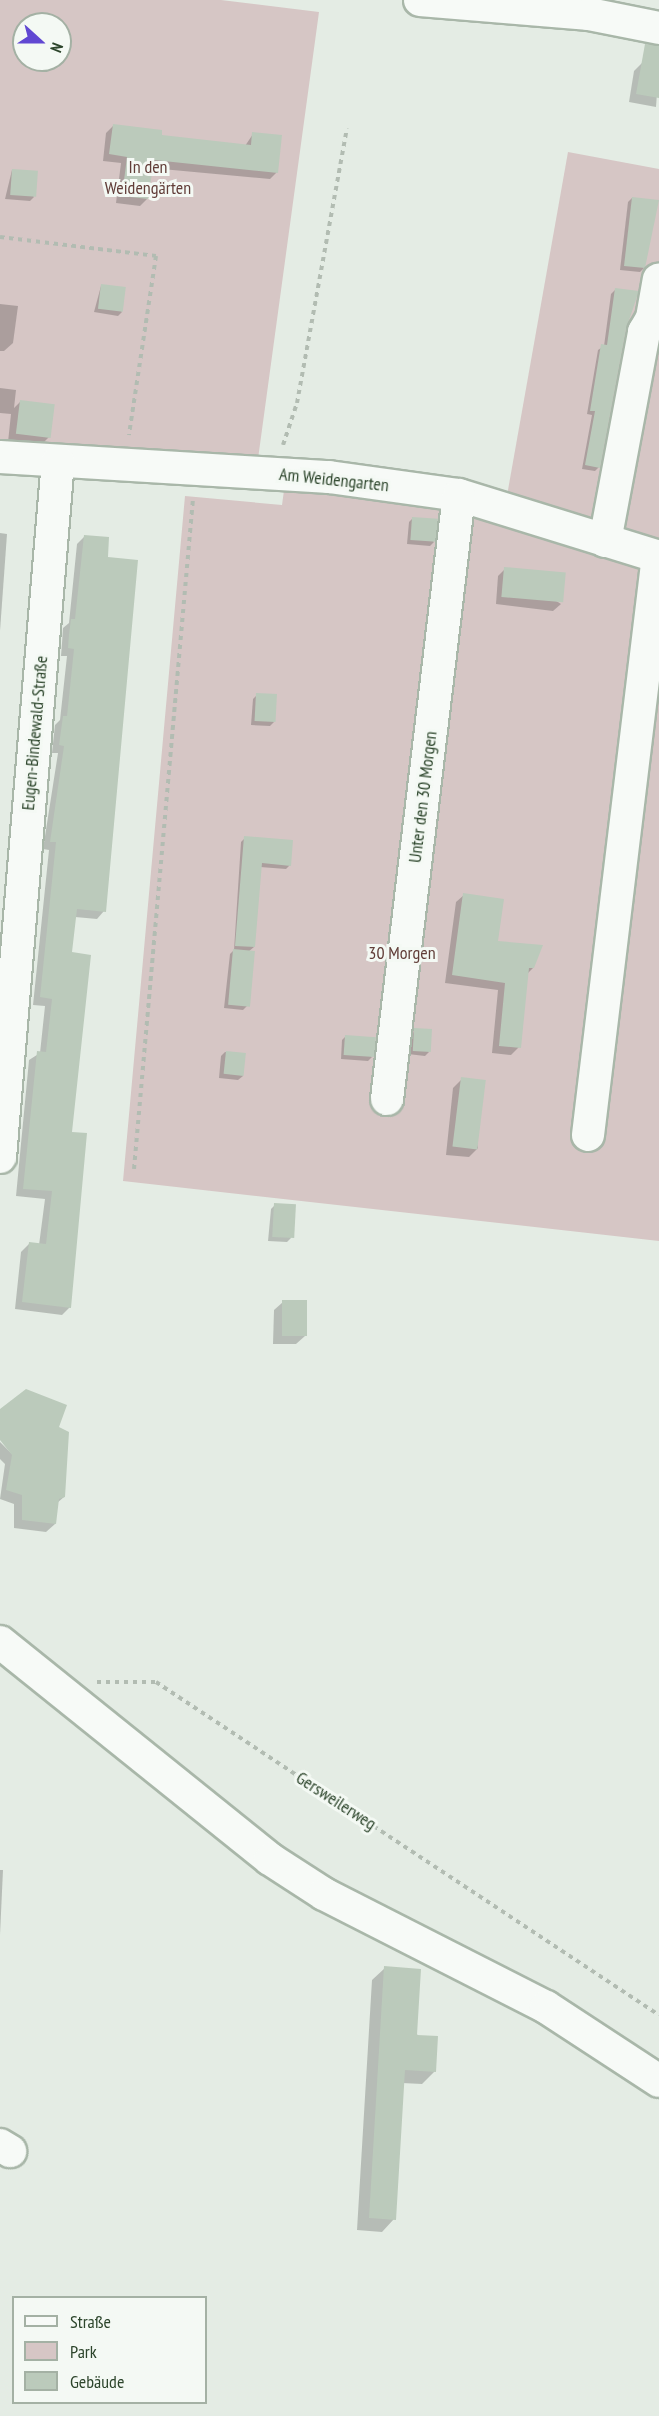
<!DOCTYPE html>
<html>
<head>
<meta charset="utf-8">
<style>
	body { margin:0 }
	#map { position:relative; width:659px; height:2416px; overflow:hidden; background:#e4ece4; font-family:"PT Sans Narrow",sans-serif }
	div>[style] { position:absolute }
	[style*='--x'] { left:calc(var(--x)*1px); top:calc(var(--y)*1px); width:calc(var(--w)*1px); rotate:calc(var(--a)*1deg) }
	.green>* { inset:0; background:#d6c6c5 }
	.shadow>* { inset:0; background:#0003 }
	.building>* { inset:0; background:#bbcabb; transform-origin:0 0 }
	.path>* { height:4px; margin-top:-2px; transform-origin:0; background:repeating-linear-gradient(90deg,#b2bcb2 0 4.5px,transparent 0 9px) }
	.roads { filter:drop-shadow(2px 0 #a9b7a9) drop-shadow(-2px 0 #a9b7a9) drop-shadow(0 2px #a9b7a9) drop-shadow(0 -2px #a9b7a9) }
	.minor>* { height:32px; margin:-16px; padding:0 16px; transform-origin:16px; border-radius:16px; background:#f7faf7 }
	span { translate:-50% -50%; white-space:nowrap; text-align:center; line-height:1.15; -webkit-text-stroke:6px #f4f9f4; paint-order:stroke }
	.park-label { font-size:18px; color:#613d38 }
	.street-label { font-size:18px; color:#2c452b }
	.legend { position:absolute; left:12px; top:2296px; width:195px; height:108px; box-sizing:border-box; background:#f4f9f4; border:2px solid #a4b1a4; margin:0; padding:8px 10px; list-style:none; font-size:18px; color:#2c452b }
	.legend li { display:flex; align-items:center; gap:12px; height:30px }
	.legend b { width:30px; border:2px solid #a4b1a4 }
	.north { position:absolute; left:12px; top:12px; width:60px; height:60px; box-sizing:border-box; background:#f4f9f4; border:2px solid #a4b1a4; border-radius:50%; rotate:111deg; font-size:16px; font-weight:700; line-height:24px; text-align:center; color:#2c452b }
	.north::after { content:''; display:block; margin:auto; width:21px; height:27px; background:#6148d2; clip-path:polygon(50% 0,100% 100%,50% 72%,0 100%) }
</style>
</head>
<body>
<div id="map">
	<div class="green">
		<div style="clip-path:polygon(evenodd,0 0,221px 0,319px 12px,258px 459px,0 443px,0 0,24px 24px,60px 24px,60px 60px,24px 60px,24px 24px)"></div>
		<div style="clip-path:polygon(568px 152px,659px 169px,659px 550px,505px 507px)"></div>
		<div style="clip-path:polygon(285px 483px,431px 503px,659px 565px,659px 1241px,123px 1181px,185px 496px,282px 505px)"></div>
	</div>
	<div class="shadow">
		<div style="clip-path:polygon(643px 62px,659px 65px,656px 107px,629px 102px,634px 71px)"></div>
		<div style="clip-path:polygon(113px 126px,160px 136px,245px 146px,253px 134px,277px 172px,270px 179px,151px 168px,147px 199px,140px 206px,116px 203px,121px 163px,103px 161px,106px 133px)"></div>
		<div style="clip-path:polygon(12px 170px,34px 197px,30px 201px,5px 199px)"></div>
		<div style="clip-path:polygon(632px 198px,644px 268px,640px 272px,620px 270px,628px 202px)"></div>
		<div style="clip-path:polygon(101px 286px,122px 312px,118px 316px,94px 312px)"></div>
		<div style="clip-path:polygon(615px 290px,625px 328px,599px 467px,595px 471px,582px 469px,592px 415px,587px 414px,598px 350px,604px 346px,611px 294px)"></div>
		<div style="clip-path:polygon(0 304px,18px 306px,13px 343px,4px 351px,0 351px)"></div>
		<div style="clip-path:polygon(0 388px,16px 390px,14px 408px,20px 402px,49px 437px,41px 445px,8px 442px,11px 414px,0 413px)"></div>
		<div style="clip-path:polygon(413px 518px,434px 542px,430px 546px,407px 544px,409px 522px)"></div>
		<div style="clip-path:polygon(0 533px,7px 534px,0 631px)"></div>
		<div style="clip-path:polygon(85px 536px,104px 911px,97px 919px,75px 917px,70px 954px,70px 1307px,62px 1315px,15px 1309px,21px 1252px,29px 1244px,39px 1245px,45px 1199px,16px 1196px,29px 1060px,40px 1053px,45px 1006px,33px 1005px,49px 850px,43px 849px,58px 753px,52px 753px,55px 725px,60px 720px,67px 656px,61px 656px,62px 643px,63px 628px,69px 623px,77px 544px)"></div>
		<div style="clip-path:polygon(505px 569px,561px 604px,553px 611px,496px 604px,498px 576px)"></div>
		<div style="clip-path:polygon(257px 695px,274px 722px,270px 726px,251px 725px,253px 699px)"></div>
		<div style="clip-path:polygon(245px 838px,290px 865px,286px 869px,260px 867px,254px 947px,248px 952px,247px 1006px,243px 1010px,224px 1008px,230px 954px,234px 950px,241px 842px)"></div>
		<div style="clip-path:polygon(464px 895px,496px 942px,533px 968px,527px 974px,519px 1047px,511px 1055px,492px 1053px,498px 990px,445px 983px,456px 902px)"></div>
		<div style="clip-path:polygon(414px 1030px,429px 1052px,425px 1056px,408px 1054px)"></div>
		<div style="clip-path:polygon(346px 1036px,372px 1057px,368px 1061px,341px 1059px,342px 1040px)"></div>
		<div style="clip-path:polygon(225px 1052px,244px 1054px,243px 1076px,238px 1080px,219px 1078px,221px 1056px)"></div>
		<div style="clip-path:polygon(462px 1079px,478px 1148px,469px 1157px,446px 1155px,453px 1088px)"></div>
		<div style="clip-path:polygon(275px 1205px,291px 1238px,287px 1242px,268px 1241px,271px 1209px)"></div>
		<div style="clip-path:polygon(283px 1302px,305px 1336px,296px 1344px,273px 1344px,274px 1310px)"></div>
		<div style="clip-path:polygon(0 1411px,58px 1428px,64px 1497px,57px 1503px,55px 1524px,46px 1532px,14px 1528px,14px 1504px,0 1499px,5px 1464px,0 1459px,0 1442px,18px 1460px,0 1438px)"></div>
		<div style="clip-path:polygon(0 1870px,3px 1870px,0 1935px)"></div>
		<div style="clip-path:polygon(385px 1968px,435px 2071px,422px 2084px,402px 2083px,394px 2219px,382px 2232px,357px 2230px,372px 1980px)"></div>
	</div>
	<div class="building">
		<div style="clip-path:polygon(645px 44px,659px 45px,659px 98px,636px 94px)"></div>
		<div style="clip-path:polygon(113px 124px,162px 130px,162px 135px,251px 145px,252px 132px,282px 135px,278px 173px,154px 160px,148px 199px,122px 196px,127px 157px,109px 154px)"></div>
		<div style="left:12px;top:169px;width:26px;height:26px;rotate:4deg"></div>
		<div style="clip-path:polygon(632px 197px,659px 200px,645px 268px,624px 266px)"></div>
		<div style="left:101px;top:284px;width:25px;height:25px;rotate:7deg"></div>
		<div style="clip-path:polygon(615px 288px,639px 291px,626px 329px,600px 468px,585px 465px,595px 411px,590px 411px,601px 344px,607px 345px)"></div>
		<div style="left:20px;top:400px;width:35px;height:34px;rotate:7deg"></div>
		<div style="left:412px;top:517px;width:26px;height:23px;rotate:4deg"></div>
		<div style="clip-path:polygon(84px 535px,109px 537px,108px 557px,138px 560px,106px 912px,77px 909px,72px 952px,91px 955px,72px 1132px,87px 1133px,71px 1308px,22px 1302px,29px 1242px,46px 1244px,52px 1191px,23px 1189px,37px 1051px,46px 1052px,52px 999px,40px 997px,56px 842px,50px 842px,64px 746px,59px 745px,63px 716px,67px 716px,74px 649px,68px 648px,69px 634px,71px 619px,75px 619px)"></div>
		<div style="left:504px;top:567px;width:62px;height:30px;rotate:5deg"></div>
		<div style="left:256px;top:693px;width:21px;height:28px;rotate:3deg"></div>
		<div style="clip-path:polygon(244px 836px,293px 840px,291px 866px,262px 863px,255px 947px,235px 946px)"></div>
		<div style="clip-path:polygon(463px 893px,504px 899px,498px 941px,543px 945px,534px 968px,529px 968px,521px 1048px,499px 1046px,505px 983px,452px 975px)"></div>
		<div style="left:233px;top:949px;width:22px;height:56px;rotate:5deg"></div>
		<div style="left:414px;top:1028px;width:18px;height:23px;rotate:3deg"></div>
		<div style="left:345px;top:1035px;width:31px;height:20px;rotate:4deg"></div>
		<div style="left:226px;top:1051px;width:20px;height:23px;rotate:6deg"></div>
		<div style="left:461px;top:1077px;width:25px;height:70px;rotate:7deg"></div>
		<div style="left:274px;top:1203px;width:22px;height:34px;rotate:3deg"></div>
		<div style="left:282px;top:1300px;width:25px;height:36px"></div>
		<div style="clip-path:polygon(26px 1389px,67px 1405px,59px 1427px,69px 1432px,65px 1497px,59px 1499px,56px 1524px,22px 1520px,22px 1495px,6px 1490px,12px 1455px,0 1440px,0 1409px)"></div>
		<div style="clip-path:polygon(384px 1966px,421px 1969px,417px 2035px,438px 2036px,436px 2072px,405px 2070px,396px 2220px,369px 2218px)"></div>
	</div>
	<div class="path">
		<div style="--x:0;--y:237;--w:157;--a:6.9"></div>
		<div style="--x:156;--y:256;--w:181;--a:98.6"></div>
		<div style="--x:283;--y:445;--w:44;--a:-71.6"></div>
		<div style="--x:297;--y:403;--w:279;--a:-79.7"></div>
		<div style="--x:134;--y:1169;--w:674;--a:-84.97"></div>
		<div style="--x:97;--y:1682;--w:59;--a:0"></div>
		<div style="--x:156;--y:1682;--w:603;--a:33.51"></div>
	</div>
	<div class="roads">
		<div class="minor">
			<div style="--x:420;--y:0;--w:170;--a:4.7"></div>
			<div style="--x:589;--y:14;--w:71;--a:11.3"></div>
			<div style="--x:0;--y:457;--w:330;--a:3.5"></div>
			<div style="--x:329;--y:477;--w:131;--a:7.9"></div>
			<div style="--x:459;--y:495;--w:209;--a:17.2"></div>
			<div style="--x:605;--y:541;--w:213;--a:-79.4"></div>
			<div style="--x:644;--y:332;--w:16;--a:-60"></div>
			<div style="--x:652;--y:318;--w:39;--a:-80"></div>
			<div style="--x:387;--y:1099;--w:608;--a:-83.2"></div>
			<div style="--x:588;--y:1135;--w:583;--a:-83.11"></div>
			<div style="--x:0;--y:1157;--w:698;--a:-85.24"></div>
			<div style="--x:0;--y:1642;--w:346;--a:38.8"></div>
			<div style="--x:270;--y:1859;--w:64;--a:32.9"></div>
			<div style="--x:324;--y:1894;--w:249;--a:27"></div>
			<div style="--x:546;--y:2007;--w:135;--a:33.2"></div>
			<div style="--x:0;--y:2145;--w:12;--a:31"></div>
		</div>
	</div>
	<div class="park-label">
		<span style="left:148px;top:178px">In den<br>Weidengärten</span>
		<span style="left:402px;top:953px">30 Morgen</span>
	</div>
	<div class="street-label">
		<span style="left:334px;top:480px;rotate:6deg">Am Weidengarten</span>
		<span style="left:35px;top:733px;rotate:-85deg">Eugen-Bindewald-Straße</span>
		<span style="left:423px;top:797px;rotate:-83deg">Unter den 30 Morgen</span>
		<span style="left:336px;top:1801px;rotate:33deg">Gersweilerweg</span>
	</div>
	<ul class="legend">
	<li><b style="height:8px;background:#f7faf7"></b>Straße</li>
	<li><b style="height:16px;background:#d6c6c5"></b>Park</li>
	<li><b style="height:16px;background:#bbcabb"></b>Gebäude</li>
	</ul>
	<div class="north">N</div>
</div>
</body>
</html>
